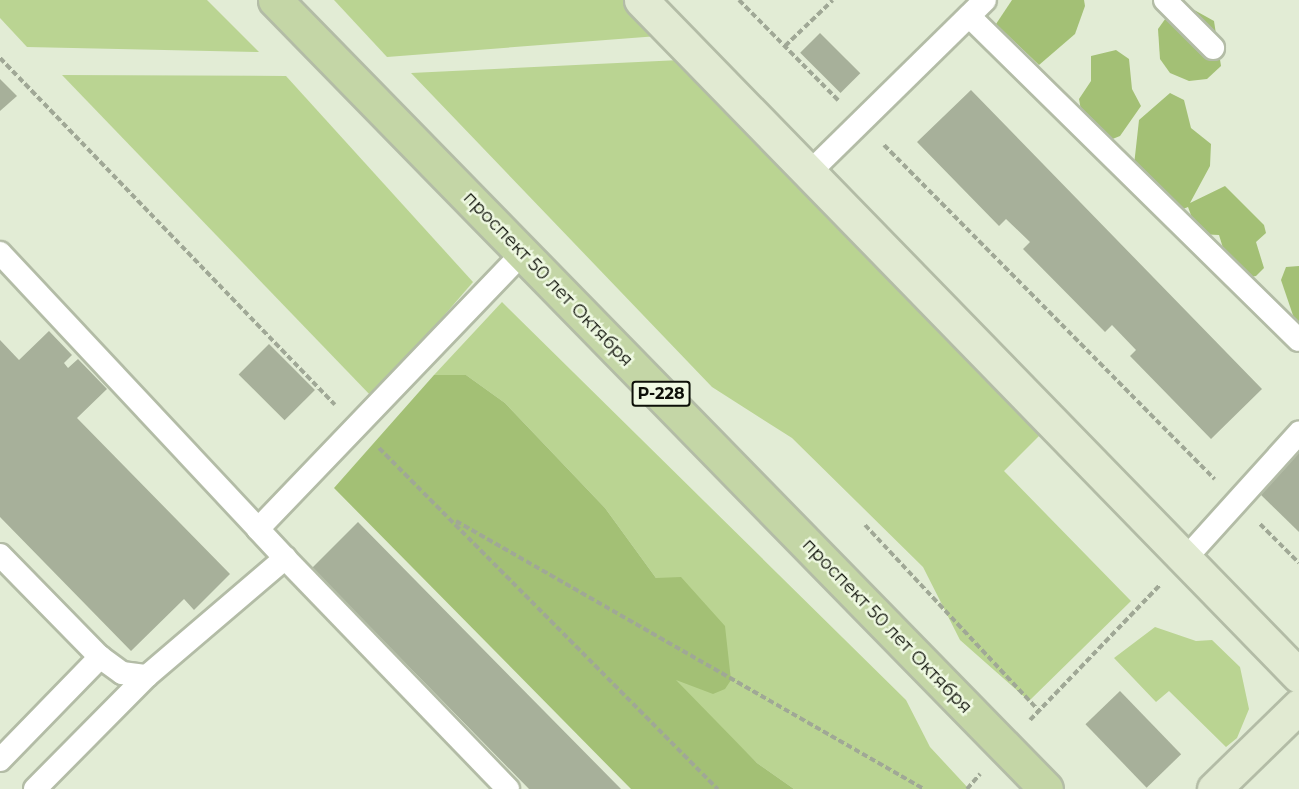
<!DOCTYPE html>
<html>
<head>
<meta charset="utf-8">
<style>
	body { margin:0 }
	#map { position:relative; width:1299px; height:789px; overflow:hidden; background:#e2ecd5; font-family:Montserrat,sans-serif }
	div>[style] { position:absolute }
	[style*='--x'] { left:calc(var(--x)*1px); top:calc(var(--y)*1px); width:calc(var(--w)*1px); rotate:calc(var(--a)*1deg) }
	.green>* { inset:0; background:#bad492 }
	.forest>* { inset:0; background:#a3c075 }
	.building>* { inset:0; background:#a7b09a; transform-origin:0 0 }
	.path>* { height:4px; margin-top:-2px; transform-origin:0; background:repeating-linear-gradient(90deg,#a0a896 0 6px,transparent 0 9px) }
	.roads { filter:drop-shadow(2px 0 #b3bca6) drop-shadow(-2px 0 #b3bca6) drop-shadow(0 2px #b3bca6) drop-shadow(0 -2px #b3bca6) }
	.lane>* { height:22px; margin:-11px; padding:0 11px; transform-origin:11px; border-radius:11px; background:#fff }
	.secondary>* { height:33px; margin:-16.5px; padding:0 16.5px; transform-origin:16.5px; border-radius:16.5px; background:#e1ead2 }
	.primary>* { height:33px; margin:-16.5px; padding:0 16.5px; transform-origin:16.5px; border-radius:16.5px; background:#c4d6a6 }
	span { translate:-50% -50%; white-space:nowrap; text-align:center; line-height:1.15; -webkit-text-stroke:5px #eff9e2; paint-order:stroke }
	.shield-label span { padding:2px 4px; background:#eff9e2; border:2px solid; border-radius:4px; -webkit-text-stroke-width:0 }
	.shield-label { font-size:16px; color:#0d1008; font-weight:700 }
	.street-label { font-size:18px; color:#0d1008 }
</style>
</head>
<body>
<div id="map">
	<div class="green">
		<div style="clip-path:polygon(0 0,207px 0,259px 52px,27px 47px,0 18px)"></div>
		<div style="clip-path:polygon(334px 0,623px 0,658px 36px,387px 57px)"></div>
		<div style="clip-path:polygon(680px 60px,1045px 430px,1004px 471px,1131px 601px,1029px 701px,960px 640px,923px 567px,792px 438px,712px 387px,411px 73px)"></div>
		<div style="clip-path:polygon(62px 75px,286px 76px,473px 282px,373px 398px)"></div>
		<div style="clip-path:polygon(502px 302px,906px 700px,930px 747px,969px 789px,794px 789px,757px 763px,708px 715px,674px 679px,656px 578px,605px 508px,505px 403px,466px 375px,434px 375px)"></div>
		<div style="clip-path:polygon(1155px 627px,1196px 641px,1212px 640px,1240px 667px,1249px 709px,1237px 738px,1226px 747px,1169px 691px,1156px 702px,1114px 658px)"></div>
	</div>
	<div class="forest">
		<div style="clip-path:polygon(1012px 0,1084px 0,1085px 6px,1075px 34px,1039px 65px,996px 24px)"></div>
		<div style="clip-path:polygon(1178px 1px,1214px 21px,1221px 66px,1207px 79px,1189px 81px,1170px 73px,1160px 59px,1158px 29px)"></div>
		<div style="clip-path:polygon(1116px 50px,1129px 59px,1132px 89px,1141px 106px,1120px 136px,1105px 142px,1082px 116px,1079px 99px,1091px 81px,1091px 56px)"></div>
		<div style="clip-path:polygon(1170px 93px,1184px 100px,1191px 128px,1211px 144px,1210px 166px,1190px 203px,1225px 186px,1264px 225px,1266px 233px,1256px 242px,1264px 268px,1256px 276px,1245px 278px,1227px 261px,1219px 235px,1198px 234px,1188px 207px,1176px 212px,1134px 165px,1139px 120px)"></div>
		<div style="clip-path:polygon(1299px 266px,1299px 333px,1281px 280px,1286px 267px)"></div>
		<div style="clip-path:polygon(434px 375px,466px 375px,505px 403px,605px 508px,656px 578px,681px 577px,725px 626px,731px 680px,725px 689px,713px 694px,676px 680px,757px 763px,794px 789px,631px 789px,334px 488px)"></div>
	</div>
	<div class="building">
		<div style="left:820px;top:33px;width:57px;height:28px;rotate:45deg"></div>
		<div style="clip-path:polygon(0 79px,17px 96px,0 111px)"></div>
		<div style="clip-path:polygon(971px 90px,1262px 389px,1211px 439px,1130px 356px,1136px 350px,1112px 325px,1105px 332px,1023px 249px,1030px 242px,1006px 219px,999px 226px,917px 142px)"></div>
		<div style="clip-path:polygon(49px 331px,72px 355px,64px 363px,68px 368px,78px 359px,107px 389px,77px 418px,230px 574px,194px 610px,184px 599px,131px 651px,0 517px,0 340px,19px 360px)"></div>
		<div style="left:269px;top:344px;width:65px;height:43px;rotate:45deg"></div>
		<div style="clip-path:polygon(1299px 451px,1299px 532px,1259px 493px)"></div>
		<div style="clip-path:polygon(358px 522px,477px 643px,621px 789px,529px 789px,312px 568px)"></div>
		<div style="left:1120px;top:691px;width:88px;height:48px;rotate:46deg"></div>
	</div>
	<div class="path">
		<div style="--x:739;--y:0;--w:141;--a:45.3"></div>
		<div style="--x:785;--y:46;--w:66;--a:-43.8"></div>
		<div style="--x:0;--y:58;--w:482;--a:46"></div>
		<div style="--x:884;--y:145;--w:470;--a:45.3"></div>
		<div style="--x:379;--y:448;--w:481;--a:45.2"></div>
		<div style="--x:456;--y:521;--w:539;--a:29.8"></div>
		<div style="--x:1260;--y:524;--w:55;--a:45"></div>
		<div style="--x:865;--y:525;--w:255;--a:46.9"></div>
		<div style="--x:1030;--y:720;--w:187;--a:-46.1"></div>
		<div style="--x:967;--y:789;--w:20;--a:-49"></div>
	</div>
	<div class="roads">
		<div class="lane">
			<div style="--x:1165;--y:0;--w:68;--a:45"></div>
			<div style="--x:969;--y:16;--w:462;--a:44.5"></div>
			<div style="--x:810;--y:172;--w:245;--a:-44.5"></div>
			<div style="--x:0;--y:253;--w:378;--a:46.9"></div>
			<div style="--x:0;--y:555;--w:143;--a:45.6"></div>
			<div style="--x:100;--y:657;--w:27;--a:36"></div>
			<div style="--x:122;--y:673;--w:25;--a:7"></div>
			<div style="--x:147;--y:676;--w:182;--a:-40.5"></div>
			<div style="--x:285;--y:558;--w:321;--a:46"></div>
			<div style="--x:285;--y:558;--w:40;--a:-133"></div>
			<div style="--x:258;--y:529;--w:383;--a:-46.2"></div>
			<div style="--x:1186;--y:558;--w:169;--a:-47.9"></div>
			<div style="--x:0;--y:760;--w:144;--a:-45.8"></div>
			<div style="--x:35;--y:789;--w:159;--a:-45.3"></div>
		</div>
		<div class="secondary">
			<div style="--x:641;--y:0;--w:943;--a:45.77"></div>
			<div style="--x:1214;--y:789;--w:119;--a:-44.3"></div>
		</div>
		<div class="primary">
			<div style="--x:275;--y:0;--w:1103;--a:45.66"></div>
		</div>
	</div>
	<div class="shield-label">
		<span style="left:661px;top:394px">Р-228</span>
	</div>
	<div class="street-label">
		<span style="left:548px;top:279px;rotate:46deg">проспект 50 лет Октября</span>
		<span style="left:887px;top:626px;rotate:46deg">проспект 50 лет Октября</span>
	</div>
</div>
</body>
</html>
